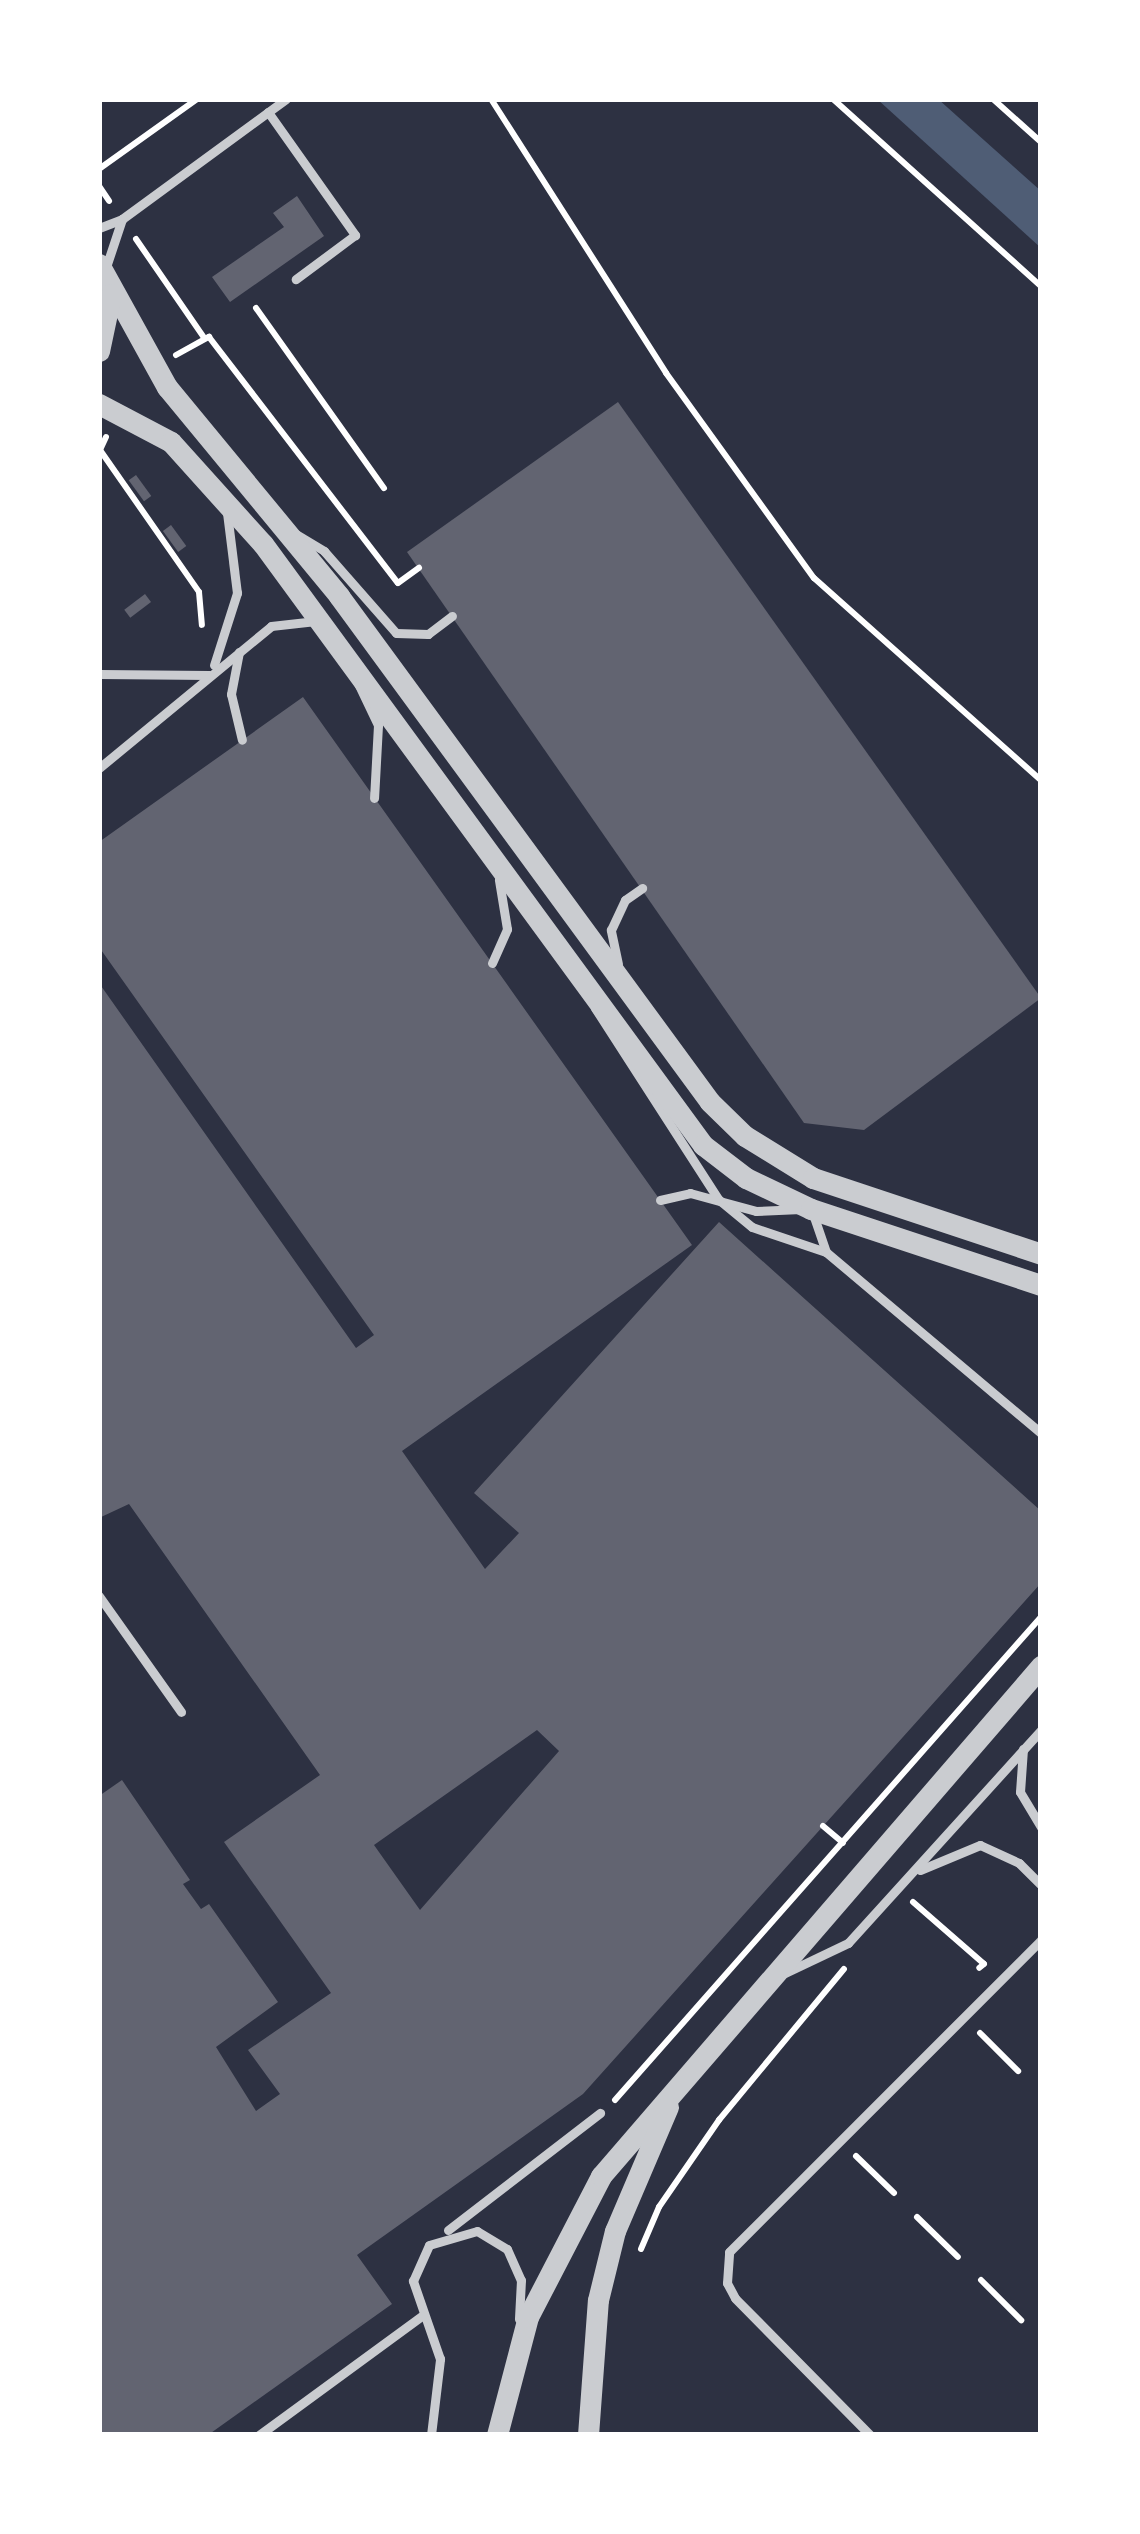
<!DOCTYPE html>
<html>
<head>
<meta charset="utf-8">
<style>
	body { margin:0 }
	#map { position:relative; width:1140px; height:2534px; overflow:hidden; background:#2d3142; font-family:Manrope,sans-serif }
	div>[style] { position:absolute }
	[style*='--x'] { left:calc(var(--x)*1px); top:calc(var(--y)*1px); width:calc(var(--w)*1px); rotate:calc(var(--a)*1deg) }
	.water>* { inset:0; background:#4f5d75 }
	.building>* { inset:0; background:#626471; transform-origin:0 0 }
	.path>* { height:6px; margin:-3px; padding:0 3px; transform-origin:3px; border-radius:3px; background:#fff }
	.service>* { height:9px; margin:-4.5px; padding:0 4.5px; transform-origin:4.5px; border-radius:4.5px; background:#caccd0 }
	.tertiary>* { height:21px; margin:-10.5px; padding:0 10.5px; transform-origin:10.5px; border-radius:10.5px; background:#caccd0 }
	span { translate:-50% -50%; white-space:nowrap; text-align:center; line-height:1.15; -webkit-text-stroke:10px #fff; paint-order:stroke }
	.frame { position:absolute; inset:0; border:102px solid #fff; pointer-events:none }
</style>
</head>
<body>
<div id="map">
	<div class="water">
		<div style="clip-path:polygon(877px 99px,938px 99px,1041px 191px,1041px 248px)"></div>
	</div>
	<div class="building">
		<div style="clip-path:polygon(297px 196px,324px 236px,230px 302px,212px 277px,284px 227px,273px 213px)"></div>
		<div style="clip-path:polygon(618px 402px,1041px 998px,864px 1130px,804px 1123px,407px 552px)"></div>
		<div style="left:136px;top:475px;width:26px;height:9px;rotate:54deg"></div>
		<div style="left:171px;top:525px;width:26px;height:10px;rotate:54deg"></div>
		<div style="left:145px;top:594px;width:10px;height:26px;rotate:53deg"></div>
		<div style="clip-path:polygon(evenodd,303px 697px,692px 1245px,402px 1451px,485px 1569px,519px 1533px,474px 1493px,719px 1222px,1041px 1511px,1041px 1583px,583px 2094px,357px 2255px,392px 2304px,208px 2435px,99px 2435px,99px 1796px,122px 1780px,190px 1880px,183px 1884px,201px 1909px,209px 1904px,278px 2002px,216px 2047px,256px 2111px,280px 2094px,248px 2050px,331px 1993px,224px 1842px,320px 1775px,129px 1504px,99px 1518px,99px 983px,356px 1348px,374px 1335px,99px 947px,99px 842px,303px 697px,537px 1730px,559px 1751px,420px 1910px,374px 1845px,537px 1730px)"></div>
	</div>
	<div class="path">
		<div style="--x:491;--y:99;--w:325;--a:57.4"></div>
		<div style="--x:666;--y:373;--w:253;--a:54.2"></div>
		<div style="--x:814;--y:578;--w:304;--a:41.7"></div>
		<div style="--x:833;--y:99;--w:280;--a:42"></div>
		<div style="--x:993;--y:99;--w:64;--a:41.9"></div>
		<div style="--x:99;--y:169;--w:120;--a:-35.5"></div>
		<div style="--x:99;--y:186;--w:18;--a:56"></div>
		<div style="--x:136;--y:239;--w:121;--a:55.4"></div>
		<div style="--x:256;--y:308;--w:221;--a:54.6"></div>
		<div style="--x:176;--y:355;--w:38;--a:-29"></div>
		<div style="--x:209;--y:337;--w:310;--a:52.5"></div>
		<div style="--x:398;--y:583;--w:26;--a:-36"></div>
		<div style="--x:106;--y:437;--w:14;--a:115"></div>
		<div style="--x:100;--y:450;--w:173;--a:55.1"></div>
		<div style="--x:199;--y:592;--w:33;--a:85"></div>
		<div style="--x:823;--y:1826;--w:26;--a:40"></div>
		<div style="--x:913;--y:1902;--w:94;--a:41.1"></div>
		<div style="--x:984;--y:1964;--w:6;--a:141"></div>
		<div style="--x:980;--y:2033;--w:54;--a:45"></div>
		<div style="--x:615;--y:2100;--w:644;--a:-48.59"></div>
		<div style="--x:856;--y:2156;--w:53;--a:44.2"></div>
		<div style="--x:917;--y:2217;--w:57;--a:44.3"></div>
		<div style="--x:641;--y:2249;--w:46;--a:-66.8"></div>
		<div style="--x:659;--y:2207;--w:106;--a:-55.4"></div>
		<div style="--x:719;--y:2120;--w:196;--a:-50.4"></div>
		<div style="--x:981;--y:2280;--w:57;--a:45"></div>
	</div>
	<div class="service">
		<div style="--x:268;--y:112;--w:151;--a:54.7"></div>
		<div style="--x:355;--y:235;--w:74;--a:143.3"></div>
		<div style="--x:122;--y:219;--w:203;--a:-36.2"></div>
		<div style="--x:99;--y:228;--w:25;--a:-21"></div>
		<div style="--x:122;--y:219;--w:51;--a:108.4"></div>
		<div style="--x:296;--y:534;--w:33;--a:31"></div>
		<div style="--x:324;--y:551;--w:109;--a:48.7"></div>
		<div style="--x:396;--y:633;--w:32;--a:2"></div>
		<div style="--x:428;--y:634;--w:30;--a:-37"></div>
		<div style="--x:239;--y:652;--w:43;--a:100.8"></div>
		<div style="--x:231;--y:694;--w:47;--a:76.6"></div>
		<div style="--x:214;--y:665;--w:76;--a:-72.3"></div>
		<div style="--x:237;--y:593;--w:81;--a:-97.1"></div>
		<div style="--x:99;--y:674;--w:110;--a:0.5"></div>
		<div style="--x:357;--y:681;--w:49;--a:64.5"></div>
		<div style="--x:378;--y:725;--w:73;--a:93.1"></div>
		<div style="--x:99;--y:768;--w:223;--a:-39.5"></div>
		<div style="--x:271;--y:626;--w:45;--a:-6.3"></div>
		<div style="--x:492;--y:963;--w:37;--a:-66"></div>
		<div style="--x:507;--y:929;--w:50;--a:-99.3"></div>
		<div style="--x:618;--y:964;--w:35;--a:-102"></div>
		<div style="--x:611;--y:930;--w:33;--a:-65"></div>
		<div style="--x:625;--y:900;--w:21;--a:-35"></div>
		<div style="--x:595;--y:1008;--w:227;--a:57.2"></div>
		<div style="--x:718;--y:1199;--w:44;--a:39.5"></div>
		<div style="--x:752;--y:1227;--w:78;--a:18.7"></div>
		<div style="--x:826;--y:1252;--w:281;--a:40.1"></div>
		<div style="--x:660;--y:1200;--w:31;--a:-13"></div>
		<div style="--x:690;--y:1193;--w:68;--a:15.3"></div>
		<div style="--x:756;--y:1211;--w:45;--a:-2.5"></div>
		<div style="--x:813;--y:1214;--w:40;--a:71.1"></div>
		<div style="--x:99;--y:1596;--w:142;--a:54.7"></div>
		<div style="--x:1023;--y:1749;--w:43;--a:94"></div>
		<div style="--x:1020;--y:1792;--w:41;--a:59"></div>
		<div style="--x:920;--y:1870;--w:65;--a:-22.6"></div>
		<div style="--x:980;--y:1845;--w:43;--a:24.8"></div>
		<div style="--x:1019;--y:1863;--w:31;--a:45"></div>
		<div style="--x:785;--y:1973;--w:70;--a:-25.5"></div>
		<div style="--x:848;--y:1943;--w:287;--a:-47.8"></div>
		<div style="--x:448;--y:2230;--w:192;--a:-37.6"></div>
		<div style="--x:259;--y:2435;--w:203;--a:-36.2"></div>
		<div style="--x:431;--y:2435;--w:77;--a:-83.2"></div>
		<div style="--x:440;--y:2359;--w:83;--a:-109.1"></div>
		<div style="--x:413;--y:2281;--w:39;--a:-66"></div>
		<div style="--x:429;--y:2245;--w:50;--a:-16.3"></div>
		<div style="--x:477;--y:2231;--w:35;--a:31"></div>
		<div style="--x:507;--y:2249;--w:34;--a:66"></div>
		<div style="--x:521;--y:2280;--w:39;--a:93"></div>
		<div style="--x:870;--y:2435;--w:192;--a:-134.6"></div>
		<div style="--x:735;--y:2298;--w:17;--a:-118"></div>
		<div style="--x:727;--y:2283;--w:31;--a:-86"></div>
		<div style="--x:729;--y:2252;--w:441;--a:-45"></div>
	</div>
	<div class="tertiary">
		<div style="--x:99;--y:264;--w:141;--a:61.1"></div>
		<div style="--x:167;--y:387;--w:271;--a:50.5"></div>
		<div style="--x:339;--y:596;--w:627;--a:53.75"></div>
		<div style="--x:710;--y:1102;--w:49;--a:44.2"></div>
		<div style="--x:745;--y:1136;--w:80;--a:31.7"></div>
		<div style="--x:813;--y:1178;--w:240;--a:18.4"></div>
		<div style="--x:99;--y:351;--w:58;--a:-78.1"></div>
		<div style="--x:99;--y:404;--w:81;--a:27.8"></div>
		<div style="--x:171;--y:442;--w:137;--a:48"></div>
		<div style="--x:263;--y:544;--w:745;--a:53.79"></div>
		<div style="--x:703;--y:1145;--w:54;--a:37.5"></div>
		<div style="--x:746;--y:1178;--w:72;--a:25.5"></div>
		<div style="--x:811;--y:1209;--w:242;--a:18.3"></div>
		<div style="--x:497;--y:2435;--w:122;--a:-75.3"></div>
		<div style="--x:528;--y:2317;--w:159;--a:-62.6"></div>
		<div style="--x:601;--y:2176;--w:674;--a:-49.21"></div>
		<div style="--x:588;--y:2435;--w:135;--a:-85.8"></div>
		<div style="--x:598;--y:2300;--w:71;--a:-76.2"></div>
		<div style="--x:615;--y:2231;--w:135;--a:-66.9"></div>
	</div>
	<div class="frame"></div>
</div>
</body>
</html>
